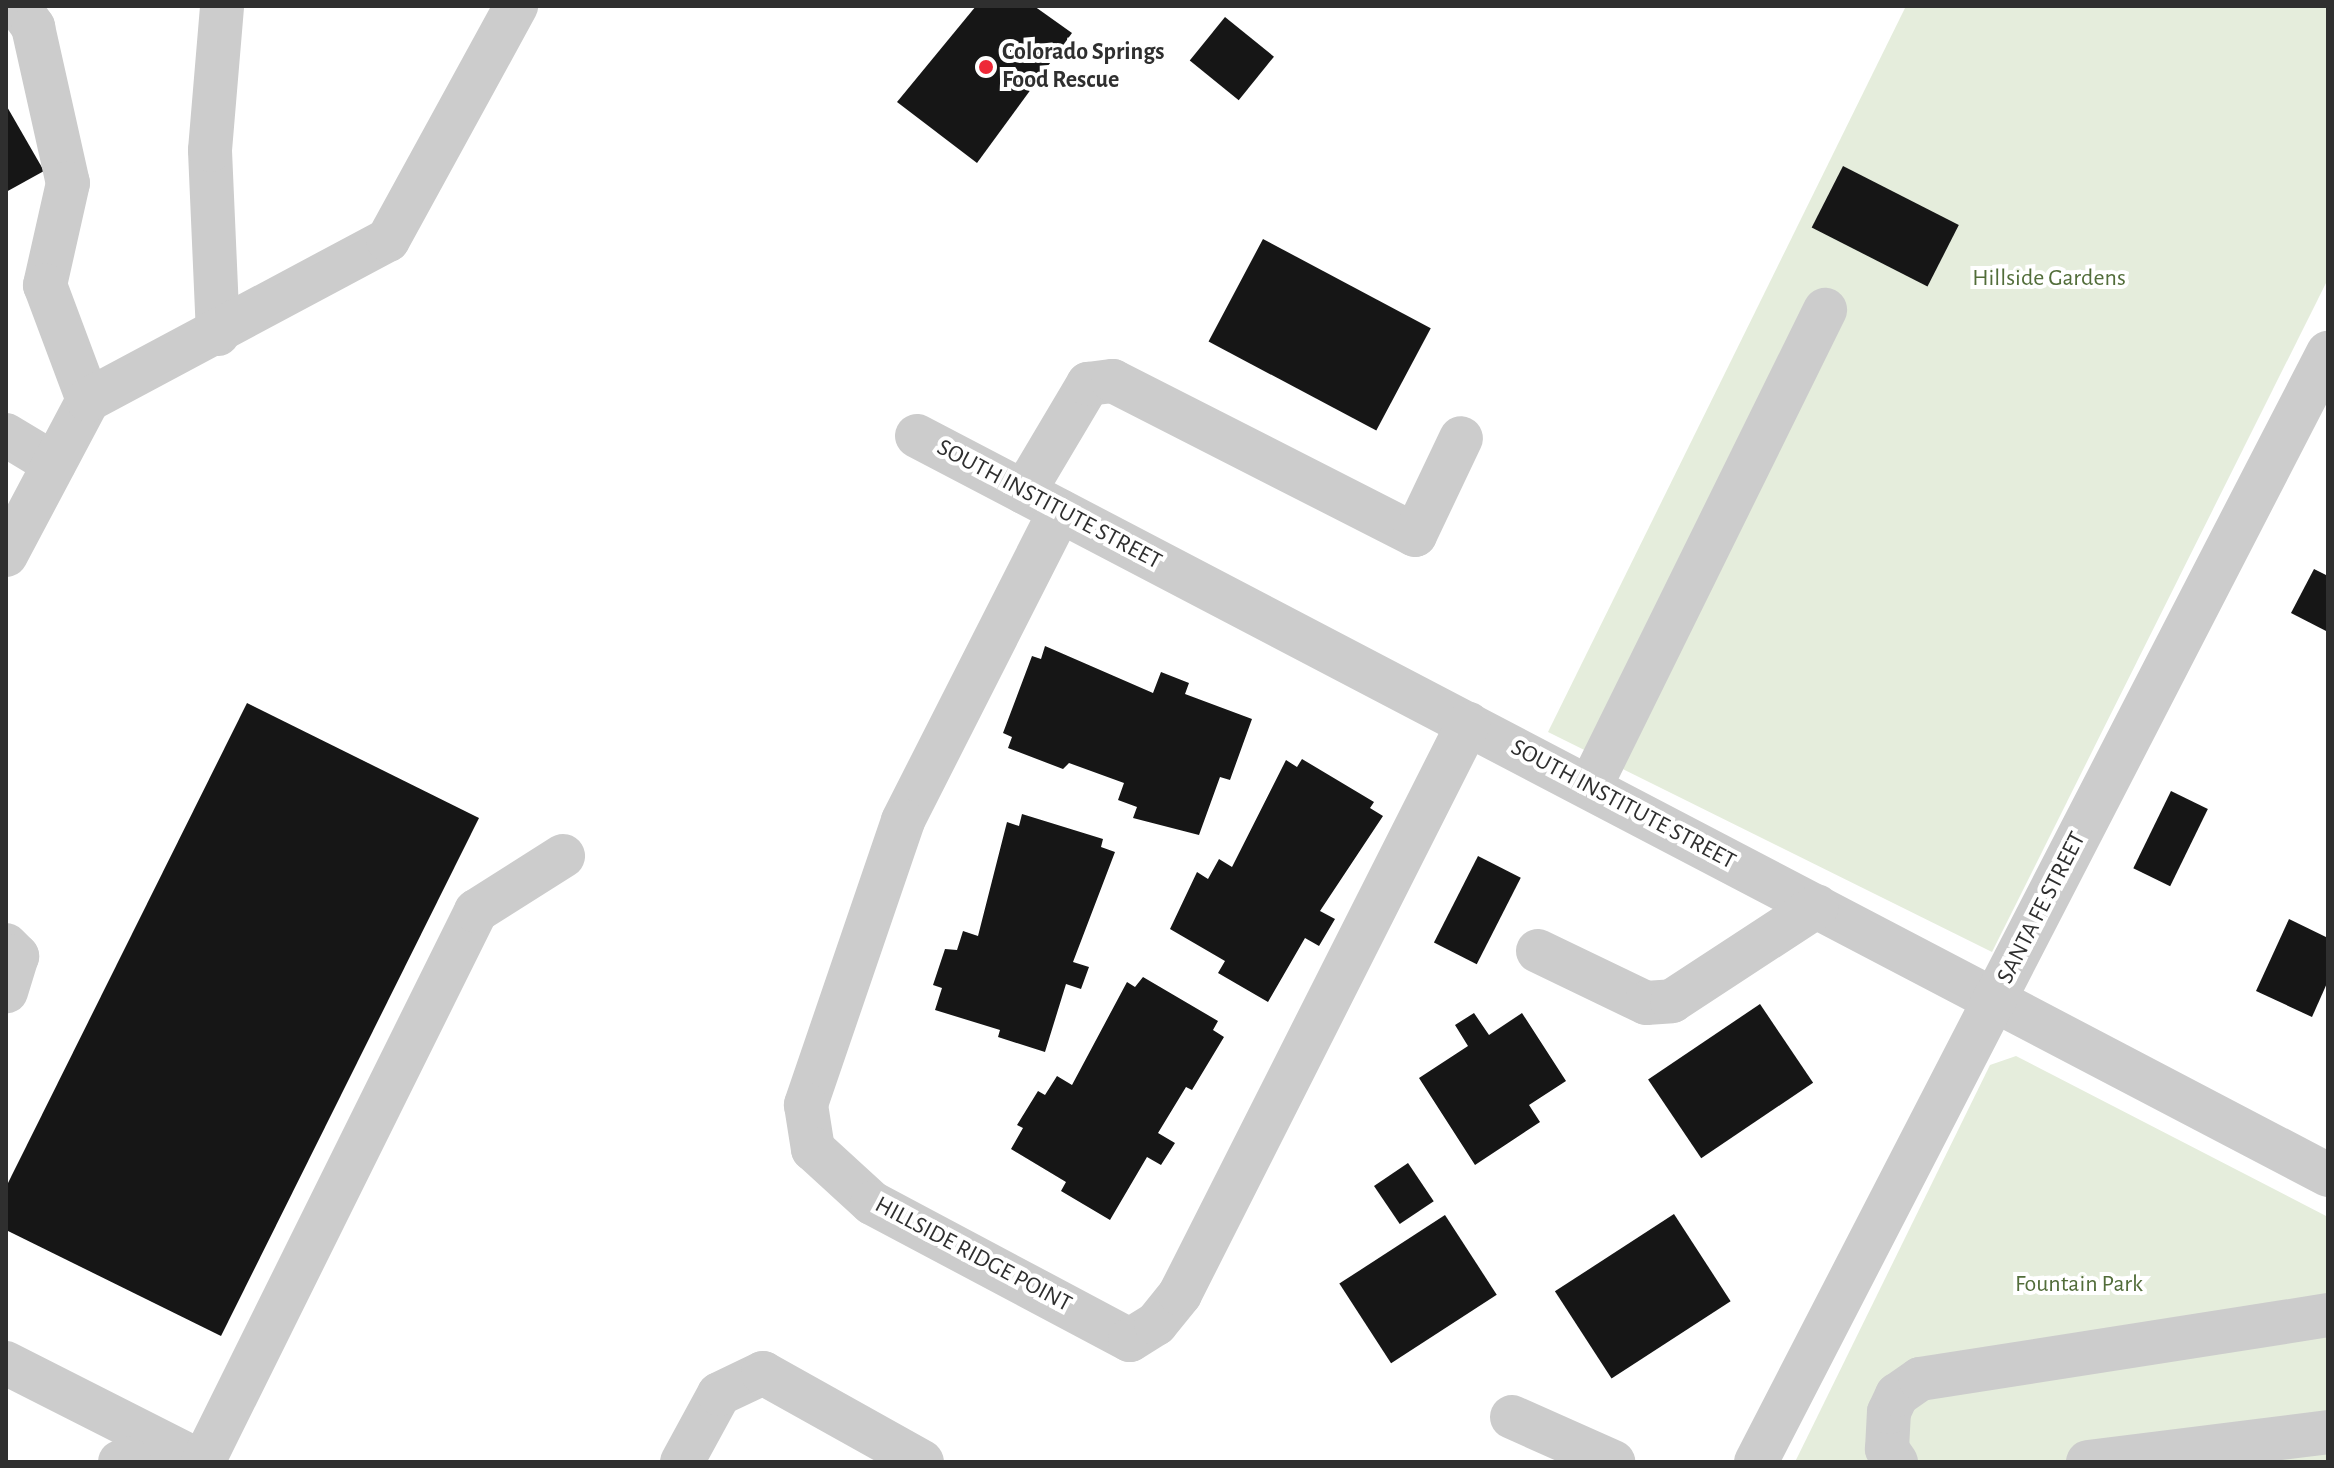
<!DOCTYPE html>
<html>
<head>
<meta charset="utf-8">
<style>
	body { margin:0 }
	#map { position:relative; width:2334px; height:1468px; overflow:hidden; background:#fff; font-family:"Alegreya Sans",sans-serif }
	div>[style] { position:absolute }
	[style*='--x'] { left:calc(var(--x)*1px); top:calc(var(--y)*1px); width:calc(var(--w)*1px); rotate:calc(var(--a)*1deg) }
	.green>* { inset:0; background:#e5eddc }
	.building>* { inset:0; background:#161616; transform-origin:0 0 }
	.minor>* { height:44px; margin:-22px; padding:0 22px; transform-origin:22px; border-radius:22px; background:#ccc }
	.dots>* { width:22px; height:22px; translate:-50% -50%; box-sizing:border-box; border:4px solid #fff; border-radius:50% }
	span { translate:-50% -50%; white-space:nowrap; text-align:center; line-height:1.15; -webkit-text-stroke:8px #fff; paint-order:stroke }
	.poi-label { font-size:24px; color:#2f2f2f; font-weight:700 }
	.left { translate:0 -50%; text-align:left }
	.park-label { font-size:24px; color:#526d3a }
	.street-label { font-size:24px; color:#2f2f2f }
	.frame { position:absolute; inset:0; border:8px solid #2f2f2f; pointer-events:none }
</style>
</head>
<body>
<div id="map">
	<div class="green">
		<div style="clip-path:polygon(1906px 6px,2328px 6px,2328px 279px,1992px 952px,1548px 732px)"></div>
		<div style="clip-path:polygon(2016px 1056px,2328px 1217px,2328px 1462px,1795px 1462px,1990px 1065px)"></div>
	</div>
	<div class="building">
		<div style="clip-path:polygon(976px 6px,1034px 6px,1072px 33px,977px 163px,897px 102px)"></div>
		<div style="left:1225px;top:17px;width:63px;height:56px;rotate:39deg"></div>
		<div style="clip-path:polygon(6px 105px,44px 171px,6px 192px)"></div>
		<div style="left:1843px;top:166px;width:130px;height:69px;rotate:27deg"></div>
		<div style="left:1263px;top:239px;width:190px;height:116px;rotate:28deg"></div>
		<div style="clip-path:polygon(2314px 569px,2328px 576px,2328px 632px,2291px 613px)"></div>
		<div style="clip-path:polygon(1045px 646px,1153px 693px,1161px 672px,1189px 683px,1185px 694px,1252px 719px,1230px 780px,1220px 777px,1199px 835px,1133px 818px,1137px 807px,1118px 800px,1124px 783px,1069px 763px,1063px 769px,1008px 748px,1012px 737px,1003px 733px,1032px 656px,1041px 659px)"></div>
		<div style="clip-path:polygon(247px 703px,479px 818px,221px 1336px,6px 1230px,6px 1187px)"></div>
		<div style="clip-path:polygon(1302px 759px,1374px 802px,1370px 808px,1383px 816px,1320px 911px,1335px 919px,1319px 946px,1305px 938px,1268px 1002px,1218px 973px,1225px 961px,1170px 929px,1197px 872px,1208px 879px,1219px 859px,1232px 867px,1286px 760px,1297px 767px)"></div>
		<div style="left:2171px;top:791px;width:41px;height:86px;rotate:26deg"></div>
		<div style="clip-path:polygon(1022px 814px,1103px 839px,1101px 847px,1115px 852px,1073px 962px,1089px 967px,1081px 989px,1066px 984px,1045px 1052px,998px 1037px,1000px 1030px,935px 1010px,942px 988px,933px 985px,945px 949px,957px 950px,963px 931px,978px 936px,1007px 822px,1019px 826px)"></div>
		<div style="left:1478px;top:856px;width:48px;height:97px;rotate:27deg"></div>
		<div style="clip-path:polygon(2289px 919px,2328px 938px,2328px 981px,2312px 1017px,2256px 991px)"></div>
		<div style="clip-path:polygon(1143px 977px,1218px 1021px,1213px 1030px,1224px 1037px,1192px 1090px,1186px 1087px,1158px 1133px,1175px 1143px,1161px 1165px,1147px 1157px,1110px 1220px,1061px 1191px,1066px 1182px,1011px 1149px,1023px 1128px,1017px 1125px,1038px 1091px,1045px 1095px,1057px 1076px,1072px 1085px,1127px 982px,1135px 987px)"></div>
		<div style="left:1760px;top:1004px;width:95px;height:135px;rotate:56deg"></div>
		<div style="clip-path:polygon(1474px 1013px,1489px 1035px,1522px 1013px,1566px 1081px,1529px 1105px,1540px 1122px,1475px 1165px,1419px 1078px,1468px 1046px,1455px 1025px)"></div>
		<div style="left:1408px;top:1163px;width:46px;height:41px;rotate:56deg"></div>
		<div style="left:1674px;top:1214px;width:104px;height:142px;rotate:57deg"></div>
		<div style="left:1445px;top:1215px;width:95px;height:126px;rotate:57deg"></div>
	</div>
	<div class="minor">
		<div style="--x:18;--y:6;--w:26;--a:54"></div>
		<div style="--x:33;--y:27;--w:160;--a:77.4"></div>
		<div style="--x:68;--y:183;--w:105;--a:102.7"></div>
		<div style="--x:45;--y:285;--w:123;--a:69.5"></div>
		<div style="--x:218;--y:334;--w:184;--a:-92.5"></div>
		<div style="--x:210;--y:150;--w:144;--a:-85.2"></div>
		<div style="--x:6;--y:435;--w:56;--a:31.1"></div>
		<div style="--x:917;--y:436;--w:1593;--a:27.64"></div>
		<div style="--x:1024;--y:492;--w:126;--a:-59.3"></div>
		<div style="--x:1088;--y:384;--w:25;--a:-7"></div>
		<div style="--x:1113;--y:381;--w:339;--a:27"></div>
		<div style="--x:1415;--y:535;--w:107;--a:-64.6"></div>
		<div style="--x:1060;--y:511;--w:347;--a:116.9"></div>
		<div style="--x:903;--y:821;--w:300;--a:108.9"></div>
		<div style="--x:806;--y:1105;--w:45;--a:81"></div>
		<div style="--x:813;--y:1149;--w:80;--a:42.5"></div>
		<div style="--x:872;--y:1203;--w:292;--a:28"></div>
		<div style="--x:1130;--y:1340;--w:31;--a:-32"></div>
		<div style="--x:1156;--y:1324;--w:38;--a:-51"></div>
		<div style="--x:1180;--y:1294;--w:639;--a:-63.19"></div>
		<div style="--x:6;--y:555;--w:175;--a:-62.1"></div>
		<div style="--x:88;--y:400;--w:340;--a:-28.1"></div>
		<div style="--x:388;--y:240;--w:267;--a:-61.3"></div>
		<div style="--x:1590;--y:787;--w:532;--a:-63.77"></div>
		<div style="--x:6;--y:945;--w:16;--a:45"></div>
		<div style="--x:17;--y:956;--w:37;--a:107"></div>
		<div style="--x:1538;--y:951;--w:120;--a:25.7"></div>
		<div style="--x:1646;--y:1003;--w:26;--a:-4"></div>
		<div style="--x:1672;--y:1001;--w:173;--a:-33.2"></div>
		<div style="--x:6;--y:1363;--w:219;--a:26.9"></div>
		<div style="--x:1512;--y:1417;--w:111;--a:24"></div>
		<div style="--x:120;--y:1462;--w:9;--a:-21"></div>
		<div style="--x:203;--y:1462;--w:615;--a:-63.64"></div>
		<div style="--x:476;--y:911;--w:103;--a:-32.3"></div>
		<div style="--x:682;--y:1462;--w:77;--a:-61.4"></div>
		<div style="--x:719;--y:1394;--w:49;--a:-25.5"></div>
		<div style="--x:763;--y:1373;--w:182;--a:29.2"></div>
		<div style="--x:1756;--y:1462;--w:1248;--a:-62.72"></div>
		<div style="--x:1896;--y:1462;--w:16;--a:-125"></div>
		<div style="--x:1887;--y:1449;--w:37;--a:-87"></div>
		<div style="--x:1889;--y:1412;--w:19;--a:-65"></div>
		<div style="--x:1897;--y:1395;--w:28;--a:-35"></div>
		<div style="--x:1920;--y:1379;--w:413;--a:-8.9"></div>
		<div style="--x:2088;--y:1462;--w:242;--a:-7.1"></div>
	</div>
	<div class="dots">
		<div style="left:986px;top:67px;background:#ee2838"></div>
	</div>
	<div class="poi-label">
		<span class="left" style="left:1002px;top:67px">Colorado Springs<br>Food Rescue</span>
	</div>
	<div class="park-label">
		<span style="left:2049px;top:279px">Hillside Gardens</span>
		<span style="left:2079px;top:1285px">Fountain Park</span>
	</div>
	<div class="street-label">
		<span style="left:1049px;top:505px;rotate:28deg">SOUTH INSTITUTE STREET</span>
		<span style="left:1623px;top:805px;rotate:28deg">SOUTH INSTITUTE STREET</span>
		<span style="left:2042px;top:908px;rotate:-63deg">SANTA FE STREET</span>
		<span style="left:973px;top:1255px;rotate:28deg">HILLSIDE RIDGE POINT</span>
	</div>
	<div class="frame"></div>
</div>
</body>
</html>
